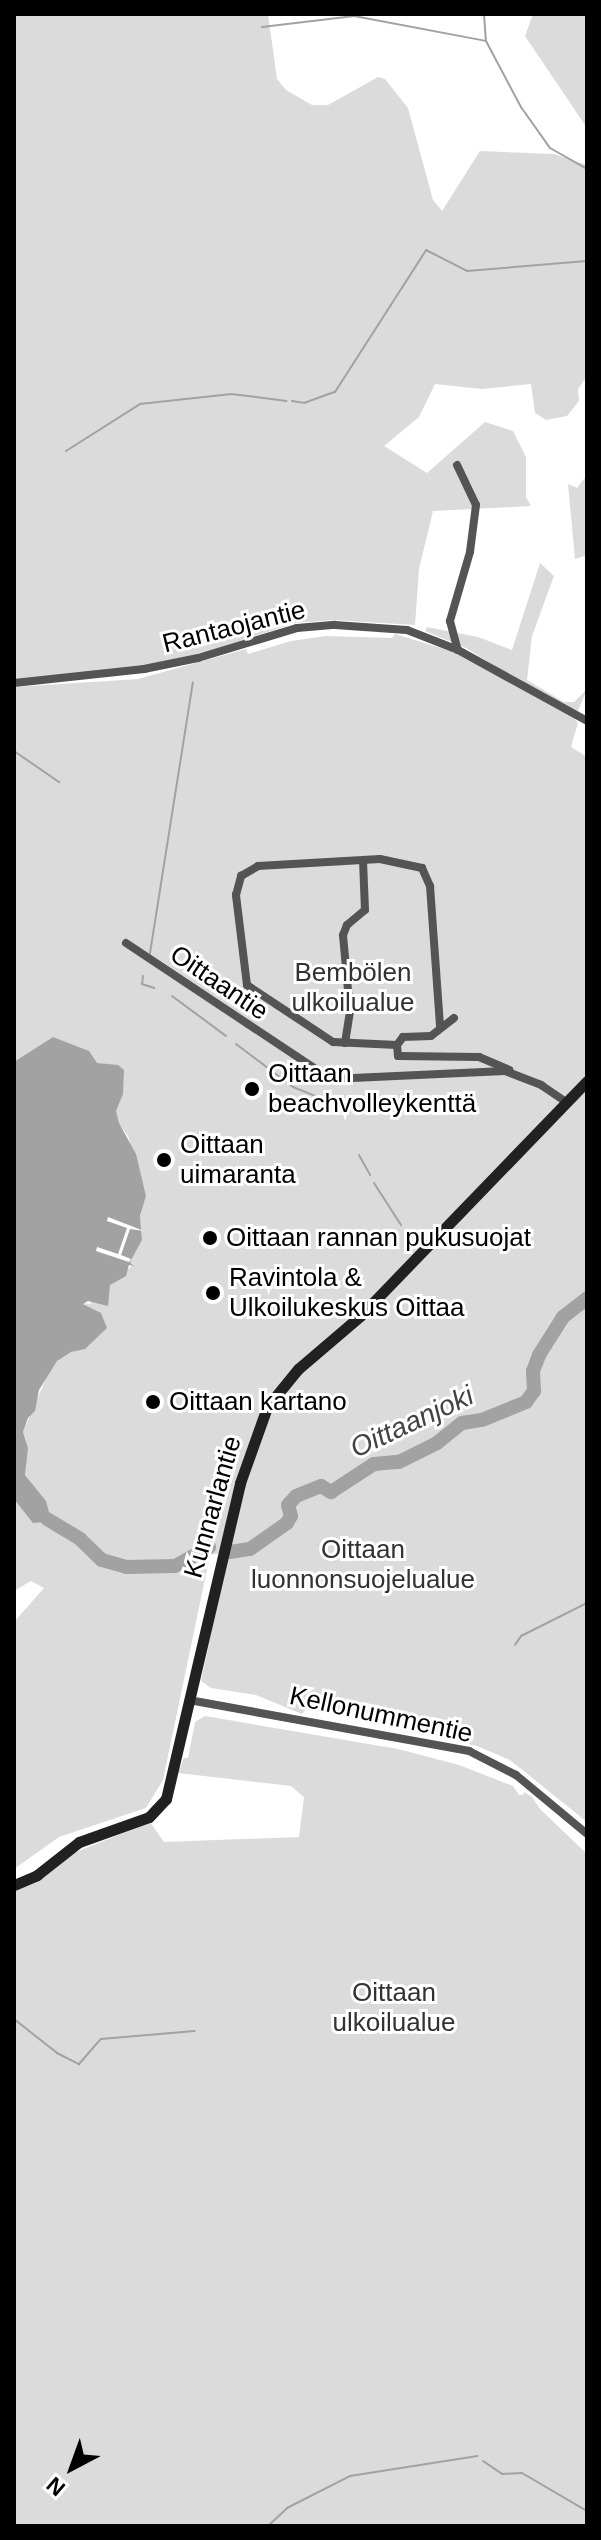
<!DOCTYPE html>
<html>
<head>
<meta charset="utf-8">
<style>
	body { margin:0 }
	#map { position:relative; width:601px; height:2540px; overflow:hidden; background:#fff; font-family:Helvetica,sans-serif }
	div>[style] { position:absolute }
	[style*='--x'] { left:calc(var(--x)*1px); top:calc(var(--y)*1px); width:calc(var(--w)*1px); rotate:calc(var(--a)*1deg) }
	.green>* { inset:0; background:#dbdbdb }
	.water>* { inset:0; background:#a2a2a2 }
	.pier>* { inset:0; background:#fff }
	.stream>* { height:2px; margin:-1px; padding:0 1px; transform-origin:1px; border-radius:1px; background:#a2a2a2 }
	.river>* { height:14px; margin:-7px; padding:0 7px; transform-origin:7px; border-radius:7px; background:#a2a2a2 }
	.minor>* { height:8px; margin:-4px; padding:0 4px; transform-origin:4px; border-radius:4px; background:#545454 }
	.secondary>* { height:11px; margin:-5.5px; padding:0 5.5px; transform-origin:5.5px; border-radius:5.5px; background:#212121 }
	.dots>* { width:22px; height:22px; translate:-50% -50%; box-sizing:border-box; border:4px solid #fff; border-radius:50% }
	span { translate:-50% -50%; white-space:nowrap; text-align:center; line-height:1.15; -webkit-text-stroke:6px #fff; paint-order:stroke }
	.street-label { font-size:26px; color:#000 }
	.park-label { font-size:26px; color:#323232 }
	.poi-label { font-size:26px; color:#000 }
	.left { translate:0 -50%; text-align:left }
	.water-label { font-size:28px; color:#434343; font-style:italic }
	.frame { position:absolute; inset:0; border:16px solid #000; pointer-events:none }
	.north { position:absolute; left:32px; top:2428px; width:80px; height:80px; -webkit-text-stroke:6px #fff; paint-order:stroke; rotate:221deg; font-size:22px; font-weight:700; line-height:32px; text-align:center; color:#000 }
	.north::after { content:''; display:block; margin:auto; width:28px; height:36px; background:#000; clip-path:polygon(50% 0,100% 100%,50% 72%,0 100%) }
</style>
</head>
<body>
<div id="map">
	<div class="green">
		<div style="clip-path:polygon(14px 14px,268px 14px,277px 79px,286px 90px,312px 105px,328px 105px,378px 77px,385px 79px,408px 108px,433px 200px,442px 211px,480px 151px,554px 154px,587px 165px,587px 376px,578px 389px,579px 401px,567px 416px,546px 420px,535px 413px,531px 384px,482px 389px,435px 384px,419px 417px,384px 446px,427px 473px,485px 422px,513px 431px,526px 457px,526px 497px,531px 506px,433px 511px,419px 569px,415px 625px,334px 620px,295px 623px,213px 650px,140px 667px,14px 680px)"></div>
		<div style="clip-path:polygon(533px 14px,587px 14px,587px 128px,525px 36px)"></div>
		<div style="clip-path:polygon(587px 475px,587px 555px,575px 559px,568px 484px,577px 488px)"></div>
		<div style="clip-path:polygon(540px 563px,554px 576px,532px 636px,527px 680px,564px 702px,574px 702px,587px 689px,578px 711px,546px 697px,466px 648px,425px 631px,427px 627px,478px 637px,512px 650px)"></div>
		<div style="clip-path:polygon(395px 634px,451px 651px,573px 717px,578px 723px,571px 747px,587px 757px,587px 1822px,510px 1760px,477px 1746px,306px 1709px,302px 1714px,256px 1695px,211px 1688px,201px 1681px,229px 1551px,210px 1555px,163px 1780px,146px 1808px,59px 1837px,14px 1869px,14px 1622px,44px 1588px,31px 1581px,14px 1591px,14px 1491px,44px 1522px,50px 1517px,43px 1498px,25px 1475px,22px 1452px,26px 1440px,23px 1432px,51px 1367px,97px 1314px,83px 1303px,92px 1304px,90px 1302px,134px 1264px,129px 1262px,142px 1240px,140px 1216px,146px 1196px,128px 1136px,119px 1124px,14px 1066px,14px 687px,138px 679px,246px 649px,248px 654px,291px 641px,326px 636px,392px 638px)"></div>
		<div style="clip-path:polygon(205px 1716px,398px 1749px,459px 1765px,513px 1786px,519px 1795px,523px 1795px,524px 1792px,532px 1797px,540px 1809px,587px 1854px,587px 2526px,14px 2526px,14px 1890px,39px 1878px,74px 1853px,150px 1822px,164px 1842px,299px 1837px,304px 1797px,291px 1786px,178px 1773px,184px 1758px,188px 1758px,195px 1722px)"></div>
	</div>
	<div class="water">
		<div style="clip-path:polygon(53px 1037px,89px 1051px,97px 1063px,118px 1065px,124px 1070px,123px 1094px,116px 1111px,119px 1123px,136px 1154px,146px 1196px,140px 1216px,142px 1240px,130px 1262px,134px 1266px,129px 1265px,126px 1276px,110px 1285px,108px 1306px,88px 1301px,83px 1304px,101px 1313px,107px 1328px,85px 1349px,71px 1352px,57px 1361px,39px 1390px,35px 1411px,28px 1418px,23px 1432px,28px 1448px,25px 1475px,46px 1501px,50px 1516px,44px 1522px,33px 1523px,14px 1499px,14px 1062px)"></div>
	</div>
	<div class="pier">
		<div style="clip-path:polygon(108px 1217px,144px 1231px,130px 1229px,121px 1255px,131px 1259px,129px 1262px,96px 1251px,97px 1247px,118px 1254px,127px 1228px,107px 1221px)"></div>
	</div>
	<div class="stream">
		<div style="--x:484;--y:14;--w:27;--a:86"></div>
		<div style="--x:486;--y:41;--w:75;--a:62.1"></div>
		<div style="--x:521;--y:107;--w:50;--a:54.7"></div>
		<div style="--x:550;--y:148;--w:43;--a:29.6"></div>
		<div style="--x:262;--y:27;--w:93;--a:-6.8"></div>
		<div style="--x:354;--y:16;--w:134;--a:10.7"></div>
		<div style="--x:292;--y:401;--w:12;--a:9"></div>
		<div style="--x:304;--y:403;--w:33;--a:-20"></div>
		<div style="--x:335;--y:392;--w:169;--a:-57.3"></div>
		<div style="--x:426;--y:250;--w:46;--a:27.1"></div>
		<div style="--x:467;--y:271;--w:120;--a:-4.8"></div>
		<div style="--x:66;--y:451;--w:88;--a:-32.4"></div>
		<div style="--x:140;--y:404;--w:92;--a:-6.3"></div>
		<div style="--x:231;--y:394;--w:56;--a:7.1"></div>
		<div style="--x:14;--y:751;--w:55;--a:34.6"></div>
		<div style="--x:150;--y:953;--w:274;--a:-81"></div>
		<div style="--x:143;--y:976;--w:8;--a:97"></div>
		<div style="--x:142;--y:984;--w:13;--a:18"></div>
		<div style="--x:172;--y:996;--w:67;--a:36.5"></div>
		<div style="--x:236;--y:1044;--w:71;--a:37"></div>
		<div style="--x:293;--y:1087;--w:29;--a:22"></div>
		<div style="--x:359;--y:1155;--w:23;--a:61"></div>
		<div style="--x:374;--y:1183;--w:50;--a:57.3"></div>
		<div style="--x:404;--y:1230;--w:7;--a:56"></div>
		<div style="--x:515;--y:1645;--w:11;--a:-56"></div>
		<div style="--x:521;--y:1636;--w:74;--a:-26.6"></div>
		<div style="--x:14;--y:2019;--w:55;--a:38.3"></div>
		<div style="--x:57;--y:2053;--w:25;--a:27"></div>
		<div style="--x:79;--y:2064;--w:33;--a:-49"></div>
		<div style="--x:101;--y:2039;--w:94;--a:-4.9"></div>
		<div style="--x:483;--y:2461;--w:23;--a:34"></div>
		<div style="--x:502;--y:2474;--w:20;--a:-3"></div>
		<div style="--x:522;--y:2473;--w:75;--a:30.3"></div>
		<div style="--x:268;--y:2526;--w:26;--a:-43"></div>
		<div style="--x:287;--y:2508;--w:71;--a:-26.9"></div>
		<div style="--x:350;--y:2476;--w:129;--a:-8.9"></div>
	</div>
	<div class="river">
		<div style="--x:47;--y:1519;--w:39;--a:31"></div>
		<div style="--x:80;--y:1539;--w:30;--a:44"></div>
		<div style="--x:102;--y:1560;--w:25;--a:16"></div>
		<div style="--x:126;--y:1567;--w:49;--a:-1.2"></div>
		<div style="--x:175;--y:1566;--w:39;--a:-29"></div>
		<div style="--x:230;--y:1552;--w:20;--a:-9"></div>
		<div style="--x:250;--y:1549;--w:45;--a:-35.1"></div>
		<div style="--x:287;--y:1523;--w:8;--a:-60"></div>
		<div style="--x:291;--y:1516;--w:11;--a:-105"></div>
		<div style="--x:288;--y:1505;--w:12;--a:-48"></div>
		<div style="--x:296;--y:1496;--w:27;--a:-22"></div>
		<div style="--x:321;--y:1486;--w:12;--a:31"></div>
		<div style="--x:331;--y:1492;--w:51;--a:-33.1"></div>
		<div style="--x:374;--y:1464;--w:25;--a:-5"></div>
		<div style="--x:399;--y:1462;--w:42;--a:-26.6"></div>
		<div style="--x:437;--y:1443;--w:32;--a:-39"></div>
		<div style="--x:462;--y:1423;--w:20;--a:-9"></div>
		<div style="--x:482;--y:1420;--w:48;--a:-22.2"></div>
		<div style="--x:526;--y:1402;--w:14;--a:-54"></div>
		<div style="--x:534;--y:1391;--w:20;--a:-93"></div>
		<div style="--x:533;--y:1371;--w:17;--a:-69"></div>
		<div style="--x:539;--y:1355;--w:45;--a:-57.7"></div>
		<div style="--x:563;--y:1317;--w:31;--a:-38"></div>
	</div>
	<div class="minor">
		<div style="--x:457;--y:465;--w:44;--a:64.6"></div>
		<div style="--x:476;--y:505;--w:47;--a:97.3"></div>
		<div style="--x:470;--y:552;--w:72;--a:106.2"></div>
		<div style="--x:450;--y:621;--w:30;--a:75"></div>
		<div style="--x:14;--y:683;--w:131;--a:-6.1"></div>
		<div style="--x:144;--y:669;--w:55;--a:-11.5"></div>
		<div style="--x:198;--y:658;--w:103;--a:-16.9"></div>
		<div style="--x:297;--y:628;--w:38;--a:-5"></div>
		<div style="--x:335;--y:625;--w:72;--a:4"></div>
		<div style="--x:407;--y:630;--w:55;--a:21.4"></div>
		<div style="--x:458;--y:650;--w:147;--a:28.8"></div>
		<div style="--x:126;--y:943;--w:246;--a:33.6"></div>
		<div style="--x:331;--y:1079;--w:174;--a:-2.6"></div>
		<div style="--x:505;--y:1071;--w:39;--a:21"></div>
		<div style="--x:541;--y:1085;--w:29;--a:34"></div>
		<div style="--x:454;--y:1018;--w:29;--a:142"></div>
		<div style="--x:431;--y:1036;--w:28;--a:178"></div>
		<div style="--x:403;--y:1037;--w:10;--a:127"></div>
		<div style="--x:397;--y:1045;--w:11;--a:85"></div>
		<div style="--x:398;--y:1056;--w:81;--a:0.7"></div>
		<div style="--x:479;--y:1057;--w:33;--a:23"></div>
		<div style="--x:345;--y:1043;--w:31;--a:-81"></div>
		<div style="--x:350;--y:1012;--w:77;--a:-95.2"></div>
		<div style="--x:343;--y:935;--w:11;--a:-68"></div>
		<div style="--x:347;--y:925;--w:23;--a:-40"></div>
		<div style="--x:365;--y:910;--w:49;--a:-92.3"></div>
		<div style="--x:397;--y:1045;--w:64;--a:-177.3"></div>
		<div style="--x:333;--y:1042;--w:103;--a:-146.5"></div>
		<div style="--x:247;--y:985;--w:91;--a:-97"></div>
		<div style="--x:236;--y:895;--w:20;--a:-75"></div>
		<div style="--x:241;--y:876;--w:20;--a:-30"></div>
		<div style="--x:258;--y:866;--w:122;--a:-3.3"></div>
		<div style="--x:380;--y:859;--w:43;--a:12.1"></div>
		<div style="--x:422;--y:868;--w:20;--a:66"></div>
		<div style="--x:430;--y:886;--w:141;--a:85.9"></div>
		<div style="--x:189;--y:1700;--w:285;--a:10.3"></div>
		<div style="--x:469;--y:1751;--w:53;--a:27.1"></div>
		<div style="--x:516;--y:1775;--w:92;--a:39.7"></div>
	</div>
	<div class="secondary">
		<div style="--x:14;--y:1885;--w:25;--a:-23"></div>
		<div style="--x:37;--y:1875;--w:53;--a:-38.2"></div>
		<div style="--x:79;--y:1842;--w:74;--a:-19.7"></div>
		<div style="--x:149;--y:1817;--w:25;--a:-47"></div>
		<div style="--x:166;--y:1799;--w:325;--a:-76.8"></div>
		<div style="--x:240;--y:1483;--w:81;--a:-70.4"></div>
		<div style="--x:267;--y:1407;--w:49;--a:-50.8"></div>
		<div style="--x:298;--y:1369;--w:82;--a:-40.5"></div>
		<div style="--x:360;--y:1316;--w:327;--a:-46"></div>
	</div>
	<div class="dots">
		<div style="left:252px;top:1089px;background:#000"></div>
		<div style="left:164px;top:1160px;background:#000"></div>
		<div style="left:210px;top:1238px;background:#000"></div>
		<div style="left:213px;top:1293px;background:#000"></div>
		<div style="left:153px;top:1402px;background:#000"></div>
	</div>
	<div class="street-label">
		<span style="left:234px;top:627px;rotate:-14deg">Rantaojantie</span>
		<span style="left:219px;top:983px;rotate:34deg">Oittaantie</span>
		<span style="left:213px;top:1507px;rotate:-74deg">Kunnarlantie</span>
		<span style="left:381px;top:1715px;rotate:12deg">Kellonummentie</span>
	</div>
	<div class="park-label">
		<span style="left:353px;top:988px">Bembölen<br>ulkoilualue</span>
		<span style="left:363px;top:1565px">Oittaan<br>luonnonsuojelualue</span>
		<span style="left:394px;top:2008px">Oittaan<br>ulkoilualue</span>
	</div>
	<div class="poi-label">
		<span class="left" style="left:268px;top:1089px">Oittaan<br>beachvolleykenttä</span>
		<span class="left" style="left:180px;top:1160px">Oittaan<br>uimaranta</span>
		<span class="left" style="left:226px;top:1238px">Oittaan rannan pukusuojat</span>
		<span class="left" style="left:229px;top:1293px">Ravintola &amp;<br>Ulkoilukeskus Oittaa</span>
		<span class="left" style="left:169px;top:1402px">Oittaan kartano</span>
	</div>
	<div class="water-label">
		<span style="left:412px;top:1422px;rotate:-25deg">Oittaanjoki</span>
	</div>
	<div class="frame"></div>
	<div class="north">N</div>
</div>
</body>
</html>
